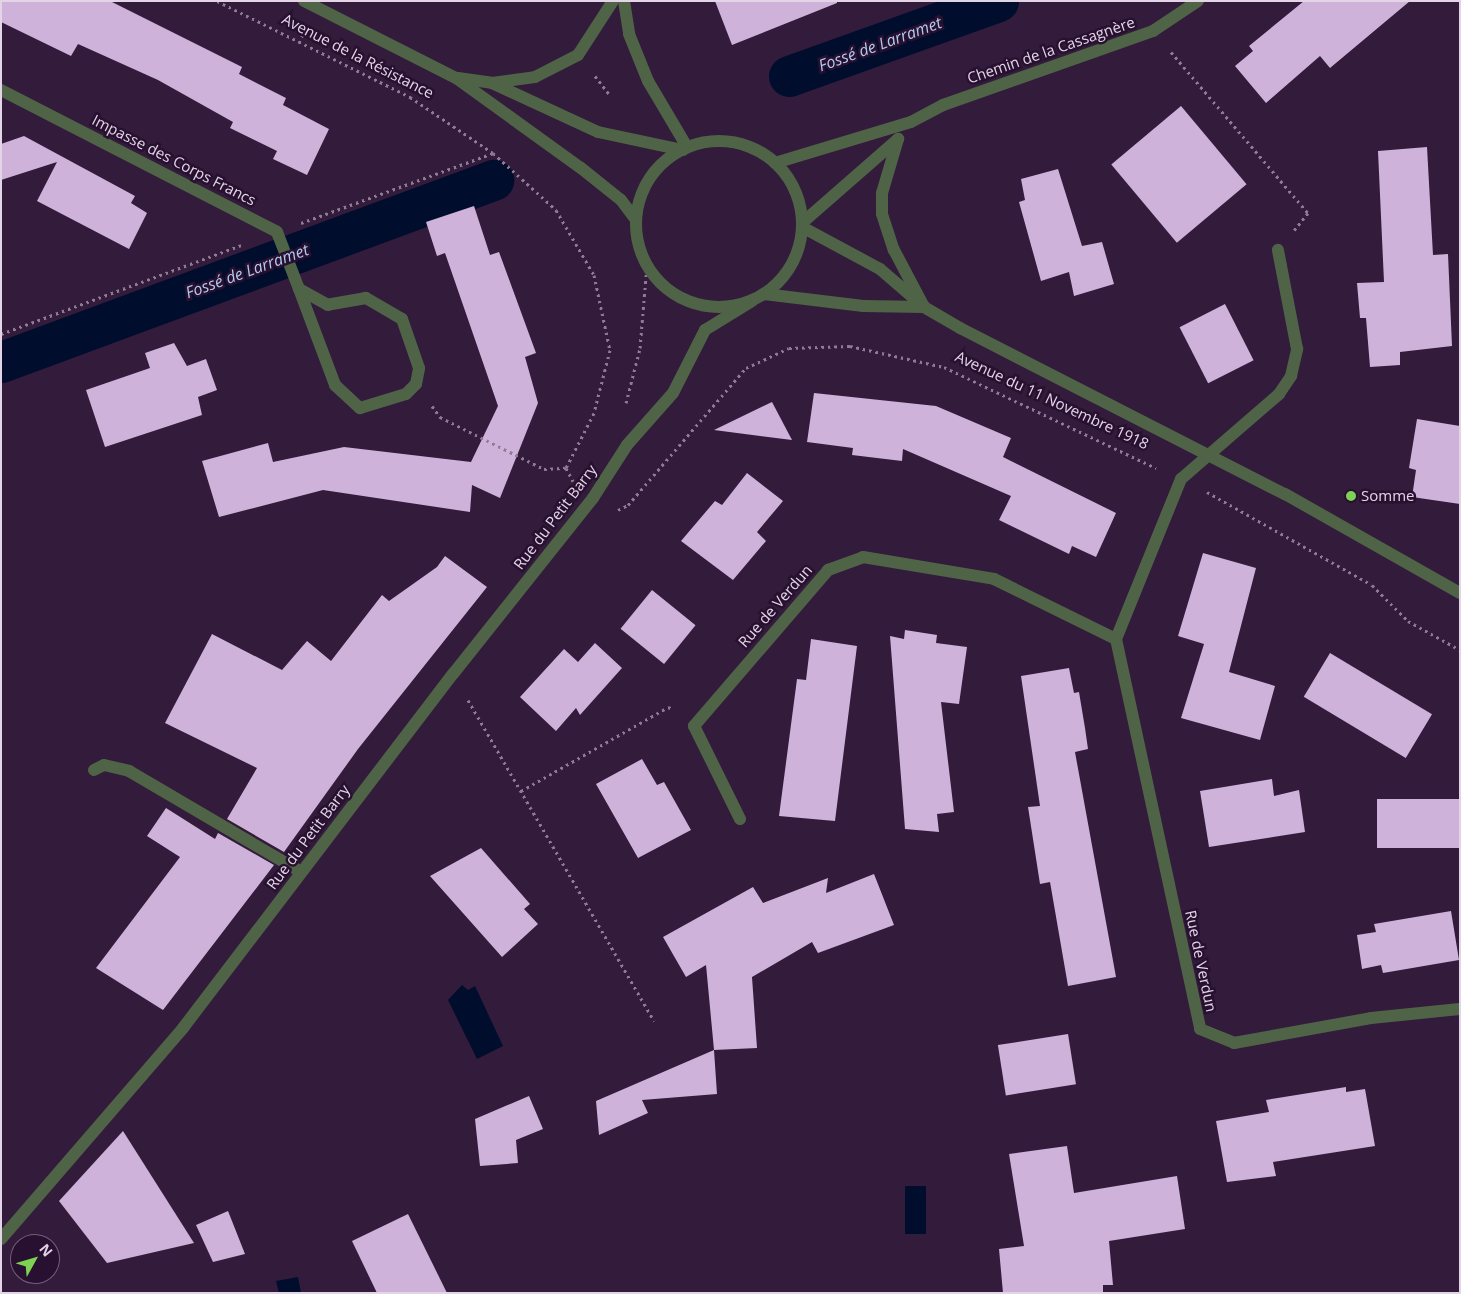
<!DOCTYPE html>
<html>
<head>
<meta charset="utf-8">
<style>
	body { margin:0 }
	#map { position:relative; width:1461px; height:1294px; overflow:hidden; background:#331b3b; font-family:"Open Sans",sans-serif }
	div>[style] { position:absolute }
	[style*='--x'] { left:calc(var(--x)*1px); top:calc(var(--y)*1px); width:calc(var(--w)*1px); rotate:calc(var(--a)*1deg) }
	.water>* { inset:0; background:#000d2d; transform-origin:0 0 }
	.canal>* { height:41px; margin:-20.5px; padding:0 20.5px; transform-origin:20.5px; border-radius:20.5px; background:#000d2d }
	.building>* { inset:0; background:#cfb2da; transform-origin:0 0 }
	.path>* { height:3px; margin-top:-1.5px; transform-origin:0; background:repeating-linear-gradient(90deg,#8f7b95 0 2.5px,transparent 0 6.5px) }
	.service>* { height:12px; margin:-6px; padding:0 6px; transform-origin:6px; border-radius:6px; background:#4f6446 }
	.minor>* { height:12px; margin:-6px; padding:0 6px; transform-origin:6px; border-radius:6px; background:#4f6446 }
	.tertiary>* { height:12px; margin:-6px; padding:0 6px; transform-origin:6px; border-radius:6px; background:#4f6446 }
	.tertiary>.ring { margin:-6px; padding:0; box-sizing:content-box; background:none; border:12px solid #4f6446; border-radius:50% }
	.dots>* { width:14px; height:14px; translate:-50% -50%; box-sizing:border-box; border:2px solid #281130; border-radius:50% }
	span { translate:-50% -50%; white-space:nowrap; text-align:center; line-height:1.15; -webkit-text-stroke:5px #281130; paint-order:stroke }
	.street-label { font-size:15px; color:#e3d4e8 }
	.poi-label { font-size:15px; color:#e3d4e8 }
	.left { translate:0 -50%; text-align:left }
	.water-label { font-size:16px; color:#b0cbef; font-style:italic }
	.frame { position:absolute; inset:0; border:2px solid #e3d4e8; pointer-events:none }
	.north { position:absolute; left:10px; top:1234px; width:50px; height:50px; box-sizing:border-box; background:#281130; border:1px solid #735f7a; border-radius:50%; rotate:51deg; font-size:14px; font-weight:700; line-height:20px; text-align:center; color:#e3d4e8 }
	.north::after { content:''; display:block; margin:auto; width:18px; height:22px; background:#7dd154; clip-path:polygon(50% 0,100% 100%,50% 72%,0 100%) }
</style>
</head>
<body>
<div id="map">
	<div class="water">
		<div style="clip-path:polygon(462px 985px,468px 990px,475px 986px,503px 1046px,477px 1059px,448px 1000px)"></div>
		<div style="left:905px;top:1186px;width:21px;height:48px"></div>
		<div style="clip-path:polygon(298px 1277px,301px 1293px,279px 1293px,276px 1281px)"></div>
	</div>
	<div class="canal">
		<div style="--x:789;--y:76;--w:222;--a:-19.7"></div>
		<div style="--x:1;--y:362;--w:525;--a:-20.3"></div>
	</div>
	<div class="building">
		<div style="clip-path:polygon(1px 1px,110px 1px,242px 67px,239px 74px,286px 98px,283px 105px,329px 129px,307px 175px,273px 159px,277px 151px,230px 128px,233px 122px,158px 80px,78px 44px,71px 56px,1px 22px)"></div>
		<div style="clip-path:polygon(715px 1px,837px 1px,837px 3px,732px 45px)"></div>
		<div style="clip-path:polygon(1304px 1px,1410px 1px,1330px 68px,1320px 56px,1266px 103px,1235px 66px,1253px 51px,1249px 46px)"></div>
		<div style="left:1181px;top:106px;width:102px;height:91px;rotate:50deg"></div>
		<div style="clip-path:polygon(24px 136px,135px 196px,131px 203px,147px 213px,129px 249px,37px 201px,57px 162px,1px 180px,1px 144px)"></div>
		<div style="clip-path:polygon(1427px 147px,1433px 255px,1448px 254px,1452px 346px,1400px 352px,1400px 365px,1370px 367px,1366px 318px,1360px 318px,1357px 283px,1384px 282px,1378px 151px)"></div>
		<div style="clip-path:polygon(1058px 169px,1082px 246px,1102px 242px,1114px 284px,1074px 296px,1069px 272px,1041px 281px,1019px 202px,1025px 200px,1021px 179px)"></div>
		<div style="clip-path:polygon(474px 206px,490px 255px,499px 252px,536px 353px,525px 357px,538px 403px,500px 498px,472px 485px,470px 512px,323px 490px,219px 517px,202px 461px,268px 443px,273px 462px,344px 447px,471px 462px,498px 406px,445px 253px,437px 256px,426px 222px)"></div>
		<div style="left:1225px;top:304px;width:63px;height:51px;rotate:63deg"></div>
		<div style="clip-path:polygon(174px 343px,187px 366px,206px 359px,217px 390px,198px 397px,202px 415px,105px 447px,86px 390px,150px 368px,145px 353px)"></div>
		<div style="clip-path:polygon(814px 393px,936px 406px,1011px 438px,1003px 457px,1116px 513px,1096px 557px,1072px 546px,1069px 554px,999px 520px,1011px 496px,903px 449px,902px 461px,852px 455px,853px 448px,807px 442px)"></div>
		<div style="clip-path:polygon(772px 402px,792px 440px,714px 430px)"></div>
		<div style="clip-path:polygon(1417px 419px,1460px 426px,1460px 504px,1412px 497px,1416px 470px,1409px 468px)"></div>
		<div style="clip-path:polygon(747px 473px,783px 501px,757px 532px,766px 541px,733px 580px,681px 541px,715px 501px,722px 505px)"></div>
		<div style="clip-path:polygon(1203px 553px,1256px 568px,1229px 672px,1275px 686px,1260px 740px,1181px 718px,1204px 644px,1178px 636px)"></div>
		<div style="clip-path:polygon(445px 556px,487px 587px,358px 749px,284px 852px,227px 819px,257px 768px,165px 723px,212px 634px,282px 670px,307px 641px,331px 661px,382px 595px,389px 601px,437px 567px)"></div>
		<div style="left:652px;top:590px;width:56px;height:50px;rotate:39deg"></div>
		<div style="clip-path:polygon(905px 630px,937px 635px,936px 643px,967px 647px,959px 704px,941px 702px,954px 812px,937px 814px,939px 832px,905px 829px,890px 636px,904px 639px)"></div>
		<div style="clip-path:polygon(811px 639px,857px 646px,835px 821px,779px 816px,797px 679px,806px 680px)"></div>
		<div style="clip-path:polygon(595px 643px,622px 668px,580px 715px,576px 708px,556px 731px,520px 697px,564px 649px,578px 662px)"></div>
		<div style="left:1330px;top:653px;width:119px;height:51px;rotate:31deg"></div>
		<div style="clip-path:polygon(1069px 668px,1074px 693px,1079px 692px,1085px 728px,1088px 749px,1075px 752px,1116px 977px,1068px 986px,1050px 882px,1040px 884px,1028px 807px,1040px 806px,1021px 676px)"></div>
		<div style="clip-path:polygon(642px 759px,657px 785px,664px 782px,691px 830px,638px 858px,596px 784px)"></div>
		<div style="clip-path:polygon(1272px 779px,1274px 796px,1299px 790px,1305px 832px,1209px 847px,1200px 791px)"></div>
		<div style="left:1460px;top:799px;width:49px;height:83px;rotate:90deg"></div>
		<div style="clip-path:polygon(166px 808px,215px 839px,218px 833px,274px 865px,163px 1010px,96px 968px,180px 857px,147px 836px)"></div>
		<div style="clip-path:polygon(481px 848px,530px 904px,524px 909px,538px 924px,502px 957px,430px 876px)"></div>
		<div style="clip-path:polygon(874px 874px,894px 925px,818px 953px,812px 942px,752px 977px,757px 1048px,714px 1050px,706px 965px,686px 977px,663px 937px,753px 887px,763px 903px,828px 878px,826px 893px)"></div>
		<div style="clip-path:polygon(1451px 911px,1459px 960px,1383px 973px,1381px 965px,1362px 969px,1357px 935px,1376px 932px,1374px 924px)"></div>
		<div style="left:1068px;top:1034px;width:51px;height:71px;rotate:81deg"></div>
		<div style="clip-path:polygon(714px 1050px,717px 1094px,642px 1100px,648px 1113px,599px 1135px,596px 1101px)"></div>
		<div style="clip-path:polygon(1346px 1087px,1346px 1092px,1365px 1089px,1375px 1146px,1273px 1162px,1276px 1176px,1227px 1182px,1216px 1121px,1269px 1112px,1266px 1100px)"></div>
		<div style="clip-path:polygon(529px 1096px,543px 1129px,516px 1140px,518px 1163px,480px 1166px,475px 1119px)"></div>
		<div style="clip-path:polygon(123px 1131px,194px 1243px,107px 1263px,59px 1201px)"></div>
		<div style="clip-path:polygon(1067px 1146px,1074px 1193px,1177px 1176px,1185px 1229px,1109px 1241px,1113px 1285px,1103px 1285px,1103px 1293px,1003px 1293px,999px 1249px,1024px 1246px,1009px 1154px)"></div>
		<div style="clip-path:polygon(228px 1211px,245px 1254px,213px 1262px,196px 1225px)"></div>
		<div style="clip-path:polygon(408px 1214px,447px 1293px,377px 1293px,352px 1241px)"></div>
	</div>
	<div class="path">
		<div style="--x:217;--y:1;--w:216;--a:26.4"></div>
		<div style="--x:410;--y:97;--w:100;--a:34"></div>
		<div style="--x:493;--y:153;--w:85;--a:42.1"></div>
		<div style="--x:556;--y:210;--w:75;--a:59.7"></div>
		<div style="--x:594;--y:275;--w:77;--a:78"></div>
		<div style="--x:610;--y:350;--w:65;--a:104.3"></div>
		<div style="--x:594;--y:413;--w:62;--a:117"></div>
		<div style="--x:566;--y:468;--w:15;--a:62"></div>
		<div style="--x:299;--y:43;--w:12;--a:-66"></div>
		<div style="--x:1171;--y:52;--w:211;--a:49.6"></div>
		<div style="--x:1308;--y:213;--w:22;--a:129"></div>
		<div style="--x:595;--y:76;--w:24;--a:52"></div>
		<div style="--x:301;--y:223;--w:204;--a:-20"></div>
		<div style="--x:1;--y:334;--w:256;--a:-20.3"></div>
		<div style="--x:626;--y:403;--w:57;--a:-75.7"></div>
		<div style="--x:640;--y:348;--w:83;--a:-85.2"></div>
		<div style="--x:432;--y:406;--w:14;--a:54"></div>
		<div style="--x:440;--y:417;--w:116;--a:26.6"></div>
		<div style="--x:544;--y:469;--w:22;--a:-3"></div>
		<div style="--x:1207;--y:492;--w:189;--a:29.4"></div>
		<div style="--x:1372;--y:585;--w:51;--a:45"></div>
		<div style="--x:1408;--y:621;--w:60;--a:29.1"></div>
		<div style="--x:618;--y:510;--w:11;--a:-27"></div>
		<div style="--x:628;--y:505;--w:181;--a:-49.3"></div>
		<div style="--x:746;--y:368;--w:47;--a:-24.9"></div>
		<div style="--x:789;--y:348;--w:61;--a:-1.9"></div>
		<div style="--x:850;--y:346;--w:96;--a:12.6"></div>
		<div style="--x:944;--y:367;--w:235;--a:25.5"></div>
		<div style="--x:468;--y:700;--w:371;--a:59.9"></div>
		<div style="--x:521;--y:791;--w:169;--a:-29.7"></div>
		<div style="--x:668;--y:707;--w:5;--a:22"></div>
	</div>
	<div class="service">
		<div style="--x:94;--y:770;--w:11;--a:-27"></div>
		<div style="--x:104;--y:765;--w:26;--a:13"></div>
		<div style="--x:129;--y:771;--w:199;--a:30.4"></div>
	</div>
	<div class="minor">
		<div style="--x:624;--y:1;--w:33;--a:81"></div>
		<div style="--x:629;--y:34;--w:51;--a:68"></div>
		<div style="--x:648;--y:81;--w:77;--a:59.4"></div>
		<div style="--x:492;--y:83;--w:43;--a:-7.9"></div>
		<div style="--x:535;--y:77;--w:48;--a:-27.1"></div>
		<div style="--x:578;--y:55;--w:64;--a:-57.1"></div>
		<div style="--x:1;--y:90;--w:310;--a:27.2"></div>
		<div style="--x:277;--y:232;--w:61;--a:68.9"></div>
		<div style="--x:299;--y:289;--w:103;--a:69.4"></div>
		<div style="--x:335;--y:385;--w:34;--a:43"></div>
		<div style="--x:360;--y:408;--w:48;--a:-16.9"></div>
		<div style="--x:406;--y:394;--w:14;--a:-45"></div>
		<div style="--x:416;--y:384;--w:16;--a:-79"></div>
		<div style="--x:419;--y:368;--w:52;--a:-109.1"></div>
		<div style="--x:402;--y:319;--w:42;--a:-149.7"></div>
		<div style="--x:366;--y:298;--w:39;--a:170"></div>
		<div style="--x:328;--y:305;--w:33;--a:-151"></div>
		<div style="--x:898;--y:139;--w:56;--a:106.5"></div>
		<div style="--x:882;--y:193;--w:21;--a:90"></div>
		<div style="--x:882;--y:214;--w:38;--a:72"></div>
		<div style="--x:894;--y:250;--w:64;--a:62.2"></div>
		<div style="--x:775;--y:163;--w:142;--a:-16.8"></div>
		<div style="--x:911;--y:122;--w:36;--a:-28"></div>
		<div style="--x:943;--y:105;--w:223;--a:-19.4"></div>
		<div style="--x:1153;--y:31;--w:54;--a:-33.7"></div>
		<div style="--x:802;--y:223;--w:128;--a:-41.2"></div>
		<div style="--x:1116;--y:639;--w:399;--a:77.8"></div>
		<div style="--x:1200;--y:1029;--w:37;--a:22"></div>
		<div style="--x:1234;--y:1043;--w:139;--a:-10.3"></div>
		<div style="--x:1371;--y:1018;--w:89;--a:-5.8"></div>
		<div style="--x:740;--y:819;--w:104;--a:-116.3"></div>
		<div style="--x:694;--y:726;--w:206;--a:-49.3"></div>
		<div style="--x:828;--y:570;--w:37;--a:-20"></div>
		<div style="--x:863;--y:557;--w:133;--a:9.5"></div>
		<div style="--x:994;--y:579;--w:136;--a:26.2"></div>
		<div style="--x:1116;--y:639;--w:173;--a:-67.9"></div>
		<div style="--x:1181;--y:479;--w:130;--a:-40.9"></div>
		<div style="--x:1279;--y:394;--w:22;--a:-56"></div>
		<div style="--x:1291;--y:376;--w:28;--a:-77"></div>
		<div style="--x:1297;--y:349;--w:101;--a:-100.9"></div>
		<div style="--x:1;--y:1239;--w:279;--a:-49.2"></div>
		<div style="--x:183;--y:1028;--w:445;--a:-52.7"></div>
		<div style="--x:453;--y:674;--w:225;--a:-51.5"></div>
		<div style="--x:593;--y:498;--w:63;--a:-57.3"></div>
		<div style="--x:627;--y:445;--w:69;--a:-48.5"></div>
		<div style="--x:673;--y:393;--w:71;--a:-63.1"></div>
		<div style="--x:705;--y:330;--w:55;--a:-31.7"></div>
	</div>
	<div class="tertiary">
		<div style="--x:304;--y:1;--w:170;--a:26.9"></div>
		<div style="--x:456;--y:78;--w:154;--a:35.8"></div>
		<div style="--x:581;--y:168;--w:51;--a:38.7"></div>
		<div style="--x:621;--y:200;--w:25;--a:53"></div>
		<div style="--x:458;--y:78;--w:34;--a:8"></div>
		<div style="--x:492;--y:83;--w:117;--a:24.8"></div>
		<div style="--x:598;--y:132;--w:87;--a:12"></div>
		<div class="ring" style="left:636px;top:141px;width:154px;height:154px"></div>
		<div style="--x:802;--y:227;--w:89;--a:28.3"></div>
		<div style="--x:880;--y:269;--w:58;--a:40.8"></div>
		<div style="--x:924;--y:307;--w:42;--a:30.3"></div>
		<div style="--x:960;--y:328;--w:365;--a:27.1"></div>
		<div style="--x:1285;--y:494;--w:201;--a:29.5"></div>
		<div style="--x:764;--y:294;--w:100;--a:6.9"></div>
		<div style="--x:863;--y:306;--w:61;--a:0.9"></div>
	</div>
	<div class="dots">
		<div style="left:1351px;top:496px;background:#7dd154"></div>
	</div>
	<div class="street-label">
		<span style="left:1051px;top:50px;rotate:-19deg">Chemin de la Cassagnère</span>
		<span style="left:358px;top:56px;rotate:27deg">Avenue de la Résistance</span>
		<span style="left:174px;top:160px;rotate:27deg">Impasse des Corps Francs</span>
		<span style="left:1052px;top:400px;rotate:25deg">Avenue du 11 Novembre 1918</span>
		<span style="left:555px;top:517px;rotate:-53deg">Rue du Petit Barry</span>
		<span style="left:775px;top:606px;rotate:-49deg">Rue de Verdun</span>
		<span style="left:308px;top:837px;rotate:-53deg">Rue du Petit Barry</span>
		<span style="left:1201px;top:961px;rotate:78deg">Rue de Verdun</span>
	</div>
	<div class="poi-label">
		<span class="left" style="left:1361px;top:496px">Somme</span>
	</div>
	<div class="water-label">
		<span style="left:880px;top:44px;rotate:-20deg">Fossé de Larramet</span>
		<span style="left:247px;top:271px;rotate:-20deg">Fossé de Larramet</span>
	</div>
	<div class="frame"></div>
	<div class="north">N</div>
</div>
</body>
</html>
